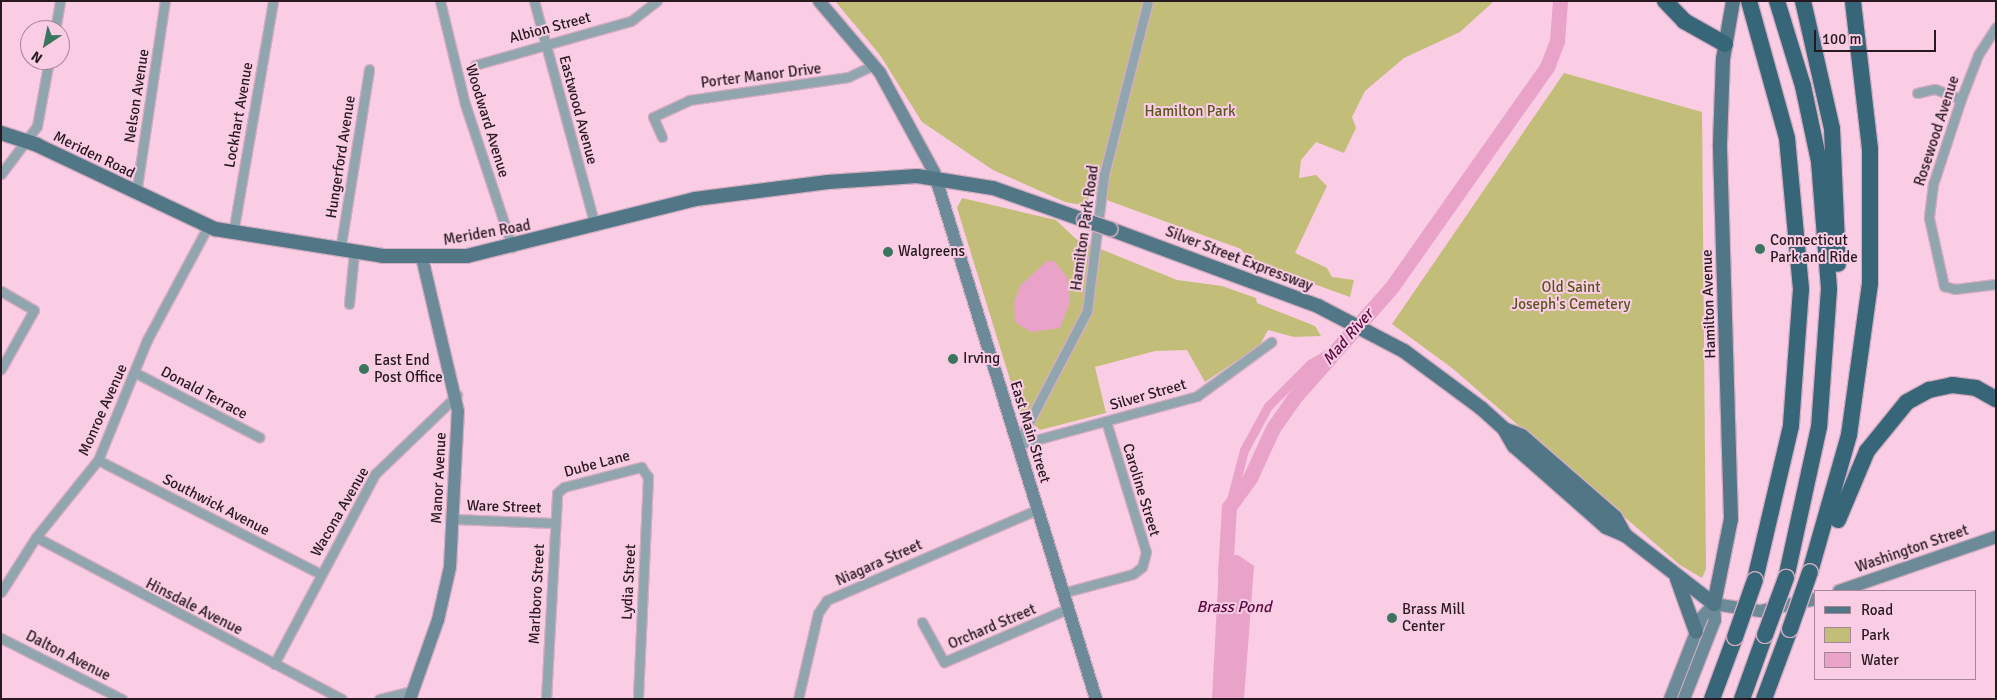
<!DOCTYPE html>
<html>
<head>
<meta charset="utf-8">
<style>
	body { margin:0 }
	#map { position:relative; width:1997px; height:700px; overflow:hidden; background:#facde4; font-family:Signika,sans-serif }
	div>[style] { position:absolute }
	[style*='--x'] { left:calc(var(--x)*1px); top:calc(var(--y)*1px); width:calc(var(--w)*1px); rotate:calc(var(--a)*1deg) }
	.green>* { inset:0; background:#c2be79 }
	.water>* { inset:0; background:#e9a3c9 }
	.canal>* { height:9px; margin:-4.5px; padding:0 4.5px; transform-origin:4.5px; border-radius:4.5px; background:#e9a3c9 }
	.river>* { height:15px; margin:-7.5px; padding:0 7.5px; transform-origin:7.5px; border-radius:7.5px; background:#e9a3c9 }
	.roads { filter:drop-shadow(1px 0 #d4adc1) drop-shadow(-1px 0 #d4adc1) drop-shadow(0 1px #d4adc1) drop-shadow(0 -1px #d4adc1) }
	.minor>* { height:9px; margin:-4.5px; padding:0 4.5px; transform-origin:4.5px; border-radius:4.5px; background:#91a5ae }
	.secondary>* { height:12px; margin:-6px; padding:0 6px; transform-origin:6px; border-radius:6px; background:#6c8a97 }
	.primary>* { height:14px; margin:-7px; padding:0 7px; transform-origin:7px; border-radius:7px; background:#517787 }
	.motorway>* { height:16px; margin:-8px; padding:0 8px; transform-origin:8px; border-radius:8px; background:#386679 }
	.bridges { filter:drop-shadow(1px 0 #d4adc1) drop-shadow(-1px 0 #d4adc1) drop-shadow(0 1px #d4adc1) drop-shadow(0 -1px #d4adc1) }
	.primary-bridge>* { height:14px; margin:-7px; padding:0 7px; transform-origin:7px; border-radius:7px; background:#517787 }
	.motorway-bridge>* { height:16px; margin:-8px; padding:0 8px; transform-origin:8px; border-radius:8px; background:#386679 }
	.dots>* { width:14px; height:14px; translate:-50% -50%; box-sizing:border-box; border:2px solid #facde4; border-radius:50% }
	span { translate:-50% -50%; white-space:nowrap; text-align:center; line-height:1.15; -webkit-text-stroke:4px #facde4; paint-order:stroke }
	.street-label { font-size:15px; color:#281921 }
	.park-label { font-size:15px; color:#59551f }
	.poi-label { font-size:15px; color:#281921 }
	.left { translate:0 -50%; text-align:left }
	.water-label { font-size:16px; color:#5c0a41; font-style:italic }
	.frame { position:absolute; inset:0; border:2px solid #281921; pointer-events:none }
	.legend { position:absolute; left:1814px; top:590px; width:162px; height:90px; box-sizing:border-box; background:#facde4; border:1px solid #a68596; margin:0; padding:6px 9px; list-style:none; font-size:15px; color:#281921 }
	.legend li { display:flex; align-items:center; gap:10px; height:25px }
	.legend b { width:25px; border:1px solid #a68596 }
	.north { position:absolute; left:20px; top:20px; width:50px; height:50px; box-sizing:border-box; background:#facde4; border:1px solid #a68596; border-radius:50%; rotate:214deg; font-size:14px; font-weight:700; line-height:20px; text-align:center; color:#281921 }
	.north::after { content:''; display:block; margin:auto; width:18px; height:22px; background:#3a755e; clip-path:polygon(50% 0,100% 100%,50% 72%,0 100%) }
	.scale { position:absolute; left:1814px; top:30px; width:122px; height:22px; box-sizing:border-box; border:2px solid #281921; border-top:0; padding-left:6px; font-size:15px; line-height:18px; white-space:nowrap; color:#281921; -webkit-text-stroke:4px #facde4; paint-order:stroke }
</style>
</head>
<body>
<div id="map">
	<div class="green">
		<div style="clip-path:polygon(835px 1px,1494px 1px,1460px 32px,1404px 58px,1365px 91px,1352px 117px,1356px 128px,1344px 153px,1316px 142px,1301px 160px,1299px 178px,1316px 175px,1327px 186px,1295px 253px,1327px 268px,1332px 277px,1354px 280px,1350px 297px,1250px 261px,1241px 249px,1090px 194px,1086px 206px,1065px 202px,993px 170px,922px 122px,880px 55px)"></div>
		<div style="clip-path:polygon(1564px 73px,1702px 112px,1706px 569px,1702px 578px,1680px 565px,1452px 368px,1392px 324px)"></div>
		<div style="clip-path:polygon(962px 198px,1056px 220px,1076px 239px,1177px 280px,1222px 286px,1256px 298px,1257px 303px,1315px 326px,1321px 336px,1294px 337px,1268px 330px,1260px 345px,1205px 382px,1187px 350px,1155px 351px,1095px 367px,1106px 413px,1040px 430px,1020px 412px,957px 208px)"></div>
	</div>
	<div class="water">
		<div style="clip-path:polygon(1047px 261px,1054px 261px,1067px 277px,1070px 302px,1060px 328px,1031px 332px,1015px 322px,1014px 303px,1020px 286px)"></div>
		<div style="clip-path:polygon(1227px 555px,1238px 555px,1254px 566px,1244px 699px,1212px 699px,1219px 566px)"></div>
	</div>
	<div class="canal">
		<div style="--x:1230;--y:504;--w:56;--a:-75.5"></div>
		<div style="--x:1244;--y:450;--w:50;--a:-61.4"></div>
		<div style="--x:1268;--y:406;--w:59;--a:-45"></div>
		<div style="--x:1310;--y:364;--w:38;--a:-30"></div>
	</div>
	<div class="river">
		<div style="--x:1225;--y:574;--w:67;--a:-86.6"></div>
		<div style="--x:1229;--y:507;--w:36;--a:-54"></div>
		<div style="--x:1250;--y:478;--w:55;--a:-65.3"></div>
		<div style="--x:1273;--y:428;--w:35;--a:-55"></div>
		<div style="--x:1293;--y:399;--w:148;--a:-48.6"></div>
		<div style="--x:1391;--y:288;--w:271;--a:-54.8"></div>
		<div style="--x:1547;--y:67;--w:28;--a:-69"></div>
		<div style="--x:1557;--y:41;--w:40;--a:-85.7"></div>
	</div>
	<div class="roads">
		<div class="minor">
			<div style="--x:440;--y:1;--w:106;--a:76.4"></div>
			<div style="--x:465;--y:104;--w:151;--a:71.8"></div>
			<div style="--x:534;--y:1;--w:232;--a:74.8"></div>
			<div style="--x:1996;--y:27;--w:33;--a:123"></div>
			<div style="--x:1978;--y:55;--w:47;--a:111.1"></div>
			<div style="--x:1961;--y:99;--w:89;--a:108.2"></div>
			<div style="--x:1933;--y:184;--w:34;--a:97"></div>
			<div style="--x:1929;--y:218;--w:70;--a:77.6"></div>
			<div style="--x:1944;--y:286;--w:11;--a:15"></div>
			<div style="--x:1955;--y:289;--w:41;--a:-7"></div>
			<div style="--x:55;--y:30;--w:29;--a:-80"></div>
			<div style="--x:475;--y:65;--w:162;--a:-15.8"></div>
			<div style="--x:631;--y:21;--w:33;--a:-38"></div>
			<div style="--x:1917;--y:93;--w:18;--a:-13"></div>
			<div style="--x:1935;--y:89;--w:28;--a:21"></div>
			<div style="--x:662;--y:137;--w:22;--a:-114"></div>
			<div style="--x:653;--y:117;--w:40;--a:-25"></div>
			<div style="--x:689;--y:100;--w:161;--a:-8.2"></div>
			<div style="--x:848;--y:77;--w:29;--a:-25"></div>
			<div style="--x:1;--y:174;--w:60;--a:-53.1"></div>
			<div style="--x:37;--y:126;--w:67;--a:-79.7"></div>
			<div style="--x:136;--y:194;--w:195;--a:-81.5"></div>
			<div style="--x:233;--y:233;--w:235;--a:-80.2"></div>
			<div style="--x:340;--y:251;--w:184;--a:-80.9"></div>
			<div style="--x:1;--y:291;--w:38;--a:30"></div>
			<div style="--x:34;--y:310;--w:68;--a:119.2"></div>
			<div style="--x:349;--y:304;--w:51;--a:-84.4"></div>
			<div style="--x:136;--y:373;--w:139;--a:27.5"></div>
			<div style="--x:1017;--y:445;--w:151;--a:-62.4"></div>
			<div style="--x:1087;--y:311;--w:137;--a:-82.9"></div>
			<div style="--x:1104;--y:175;--w:179;--a:-75.8"></div>
			<div style="--x:1017;--y:445;--w:187;--a:-15.2"></div>
			<div style="--x:1197;--y:396;--w:92;--a:-36.1"></div>
			<div style="--x:98;--y:460;--w:250;--a:27.1"></div>
			<div style="--x:453;--y:519;--w:101;--a:2.3"></div>
			<div style="--x:36;--y:537;--w:346;--a:27.9"></div>
			<div style="--x:1;--y:592;--w:65;--a:-57.5"></div>
			<div style="--x:36;--y:537;--w:99;--a:-51.2"></div>
			<div style="--x:98;--y:460;--w:130;--a:-67.8"></div>
			<div style="--x:147;--y:340;--w:129;--a:-61.8"></div>
			<div style="--x:1062;--y:593;--w:73;--a:-15"></div>
			<div style="--x:1133;--y:574;--w:11;--a:-38"></div>
			<div style="--x:1142;--y:567;--w:16;--a:-75"></div>
			<div style="--x:1146;--y:552;--w:137;--a:-107"></div>
			<div style="--x:922;--y:622;--w:46;--a:61.2"></div>
			<div style="--x:944;--y:662;--w:134;--a:-23.3"></div>
			<div style="--x:1;--y:638;--w:136;--a:26.8"></div>
			<div style="--x:274;--y:664;--w:215;--a:-62"></div>
			<div style="--x:375;--y:474;--w:114;--a:-43.9"></div>
			<div style="--x:379;--y:699;--w:34;--a:-14"></div>
			<div style="--x:546;--y:699;--w:206;--a:-86.9"></div>
			<div style="--x:557;--y:493;--w:9;--a:-41"></div>
			<div style="--x:564;--y:487;--w:80;--a:-14.6"></div>
			<div style="--x:641;--y:467;--w:12;--a:55"></div>
			<div style="--x:648;--y:477;--w:222;--a:92.6"></div>
			<div style="--x:798;--y:699;--w:88;--a:-76.9"></div>
			<div style="--x:818;--y:613;--w:16;--a:-55"></div>
			<div style="--x:827;--y:600;--w:228;--a:-23.3"></div>
		</div>
		<div class="secondary">
			<div style="--x:819;--y:1;--w:94;--a:49.7"></div>
			<div style="--x:880;--y:73;--w:113;--a:61.4"></div>
			<div style="--x:934;--y:172;--w:551;--a:72.91"></div>
			<div style="--x:1839;--y:591;--w:166;--a:-19"></div>
			<div style="--x:1714;--y:604;--w:47;--a:8.7"></div>
			<div style="--x:1760;--y:611;--w:57;--a:-12.1"></div>
			<div style="--x:410;--y:699;--w:84;--a:-70.5"></div>
			<div style="--x:438;--y:620;--w:54;--a:-77.2"></div>
			<div style="--x:450;--y:567;--w:156;--a:-87.1"></div>
			<div style="--x:458;--y:411;--w:157;--a:-103.2"></div>
			<div style="--x:1670;--y:699;--w:88;--a:-68.7"></div>
			<div style="--x:1702;--y:617;--w:18;--a:-47"></div>
			<div style="--x:1684;--y:699;--w:85;--a:-68.6"></div>
			<div style="--x:1715;--y:620;--w:16;--a:-94"></div>
		</div>
		<div class="primary">
			<div style="--x:1;--y:133;--w:38;--a:18"></div>
			<div style="--x:37;--y:145;--w:197;--a:25.3"></div>
			<div style="--x:215;--y:229;--w:170;--a:9.1"></div>
			<div style="--x:383;--y:256;--w:84;--a:0"></div>
			<div style="--x:467;--y:256;--w:235;--a:-14"></div>
			<div style="--x:695;--y:199;--w:134;--a:-7.3"></div>
			<div style="--x:828;--y:182;--w:89;--a:-3.9"></div>
			<div style="--x:917;--y:176;--w:77;--a:9"></div>
			<div style="--x:993;--y:188;--w:96;--a:19.4"></div>
			<div style="--x:1110;--y:229;--w:222;--a:20.3"></div>
			<div style="--x:1318;--y:306;--w:97;--a:27.6"></div>
			<div style="--x:1404;--y:351;--w:96;--a:36.5"></div>
			<div style="--x:1481;--y:408;--w:31;--a:42"></div>
			<div style="--x:1504;--y:429;--w:20;--a:60"></div>
			<div style="--x:1514;--y:446;--w:123;--a:41.4"></div>
			<div style="--x:1606;--y:527;--w:21;--a:23"></div>
			<div style="--x:1625;--y:535;--w:113;--a:37.8"></div>
			<div style="--x:1714;--y:604;--w:87;--a:-78.7"></div>
			<div style="--x:1731;--y:519;--w:375;--a:-91.7"></div>
			<div style="--x:1720;--y:144;--w:85;--a:-88"></div>
			<div style="--x:1723;--y:59;--w:59;--a:-80.2"></div>
			<div style="--x:1504;--y:429;--w:19;--a:21"></div>
			<div style="--x:1522;--y:436;--w:123;--a:41.1"></div>
			<div style="--x:1615;--y:517;--w:21;--a:61"></div>
			<div style="--x:1677;--y:579;--w:56;--a:70.3"></div>
		</div>
		<div class="motorway">
			<div style="--x:1665;--y:1;--w:28;--a:46"></div>
			<div style="--x:1684;--y:21;--w:47;--a:29.3"></div>
			<div style="--x:1749;--y:1;--w:142;--a:74.5"></div>
			<div style="--x:1787;--y:138;--w:152;--a:84.7"></div>
			<div style="--x:1801;--y:289;--w:137;--a:94.2"></div>
			<div style="--x:1791;--y:426;--w:158;--a:103.2"></div>
			<div style="--x:1777;--y:1;--w:89;--a:73"></div>
			<div style="--x:1803;--y:86;--w:77;--a:78"></div>
			<div style="--x:1819;--y:161;--w:128;--a:85.5"></div>
			<div style="--x:1829;--y:289;--w:138;--a:94.1"></div>
			<div style="--x:1819;--y:427;--w:155;--a:102.3"></div>
			<div style="--x:1803;--y:1;--w:131;--a:77.2"></div>
			<div style="--x:1832;--y:129;--w:135;--a:87.5"></div>
			<div style="--x:1838;--y:520;--w:75;--a:-67.2"></div>
			<div style="--x:1867;--y:451;--w:63;--a:-50.8"></div>
			<div style="--x:1907;--y:402;--w:25;--a:-29"></div>
			<div style="--x:1929;--y:390;--w:24;--a:-12"></div>
			<div style="--x:1952;--y:385;--w:24;--a:7"></div>
			<div style="--x:1976;--y:388;--w:23;--a:29"></div>
			<div style="--x:1810;--y:572;--w:142;--a:-74.1"></div>
			<div style="--x:1849;--y:435;--w:153;--a:-82.1"></div>
			<div style="--x:1870;--y:283;--w:134;--a:-90"></div>
			<div style="--x:1870;--y:149;--w:149;--a:-96.6"></div>
			<div style="--x:1712;--y:699;--w:66;--a:-69.6"></div>
			<div style="--x:1742;--y:699;--w:68;--a:-70.2"></div>
			<div style="--x:1764;--y:699;--w:75;--a:-69.6"></div>
		</div>
	</div>
	<div class="bridges">
		<div class="primary-bridge">
			<div style="--x:1084;--y:220;--w:28;--a:19"></div>
		</div>
		<div class="motorway-bridge">
			<div style="--x:1790;--y:629;--w:60;--a:-70.7"></div>
			<div style="--x:1765;--y:635;--w:61;--a:-69.8"></div>
			<div style="--x:1735;--y:637;--w:60;--a:-70.7"></div>
		</div>
	</div>
	<div class="dots">
		<div style="left:1760px;top:249px;background:#3a755e"></div>
		<div style="left:888px;top:252px;background:#3a755e"></div>
		<div style="left:953px;top:359px;background:#3a755e"></div>
		<div style="left:364px;top:369px;background:#3a755e"></div>
		<div style="left:1392px;top:618px;background:#3a755e"></div>
	</div>
	<div class="street-label">
		<span style="left:550px;top:28px;rotate:-15deg">Albion Street</span>
		<span style="left:761px;top:76px;rotate:-7deg">Porter Manor Drive</span>
		<span style="left:137px;top:96px;rotate:-81deg">Nelson Avenue</span>
		<span style="left:578px;top:110px;rotate:75deg">Eastwood Avenue</span>
		<span style="left:239px;top:115px;rotate:-80deg">Lockhart Avenue</span>
		<span style="left:487px;top:121px;rotate:73deg">Woodward Avenue</span>
		<span style="left:1937px;top:131px;rotate:-72deg">Rosewood Avenue</span>
		<span style="left:94px;top:155px;rotate:26deg">Meriden Road</span>
		<span style="left:341px;top:157px;rotate:-81deg">Hungerford Avenue</span>
		<span style="left:1085px;top:228px;rotate:-82deg">Hamilton Park Road</span>
		<span style="left:487px;top:233px;rotate:-10deg">Meriden Road</span>
		<span style="left:1239px;top:259px;rotate:21deg">Silver Street Expressway</span>
		<span style="left:1709px;top:304px;rotate:-92deg">Hamilton Avenue</span>
		<span style="left:204px;top:393px;rotate:28deg">Donald Terrace</span>
		<span style="left:1148px;top:395px;rotate:-16deg">Silver Street</span>
		<span style="left:103px;top:410px;rotate:-66deg">Monroe Avenue</span>
		<span style="left:1030px;top:432px;rotate:73deg">East Main Street</span>
		<span style="left:597px;top:464px;rotate:-15deg">Dube Lane</span>
		<span style="left:439px;top:478px;rotate:-87deg">Manor Avenue</span>
		<span style="left:1141px;top:490px;rotate:73deg">Caroline Street</span>
		<span style="left:216px;top:505px;rotate:27deg">Southwick Avenue</span>
		<span style="left:504px;top:507px;rotate:2deg">Ware Street</span>
		<span style="left:340px;top:512px;rotate:-60deg">Wacona Avenue</span>
		<span style="left:1912px;top:549px;rotate:-19deg">Washington Street</span>
		<span style="left:879px;top:563px;rotate:-24deg">Niagara Street</span>
		<span style="left:629px;top:582px;rotate:-87deg">Lydia Street</span>
		<span style="left:537px;top:594px;rotate:-87deg">Marlboro Street</span>
		<span style="left:194px;top:607px;rotate:27deg">Hinsdale Avenue</span>
		<span style="left:992px;top:627px;rotate:-23deg">Orchard Street</span>
		<span style="left:68px;top:656px;rotate:27deg">Dalton Avenue</span>
	</div>
	<div class="park-label">
		<span style="left:1190px;top:112px">Hamilton Park</span>
		<span style="left:1571px;top:296px">Old Saint<br>Joseph's Cemetery</span>
	</div>
	<div class="poi-label">
		<span class="left" style="left:1770px;top:249px">Connecticut<br>Park and Ride</span>
		<span class="left" style="left:898px;top:252px">Walgreens</span>
		<span class="left" style="left:963px;top:359px">Irving</span>
		<span class="left" style="left:374px;top:369px">East End<br>Post Office</span>
		<span class="left" style="left:1402px;top:618px">Brass Mill<br>Center</span>
	</div>
	<div class="water-label">
		<span style="left:1348px;top:337px;rotate:-49deg">Mad River</span>
		<span style="left:1234px;top:607px">Brass Pond</span>
	</div>
	<div class="frame"></div>
	<ul class="legend">
	<li><b style="height:6px;background:#517787"></b>Road</li>
	<li><b style="height:14px;background:#c2be79"></b>Park</li>
	<li><b style="height:14px;background:#e9a3c9"></b>Water</li>
	</ul>
	<div class="north">N</div>
	<div class="scale">100 m</div>
</div>
</body>
</html>
